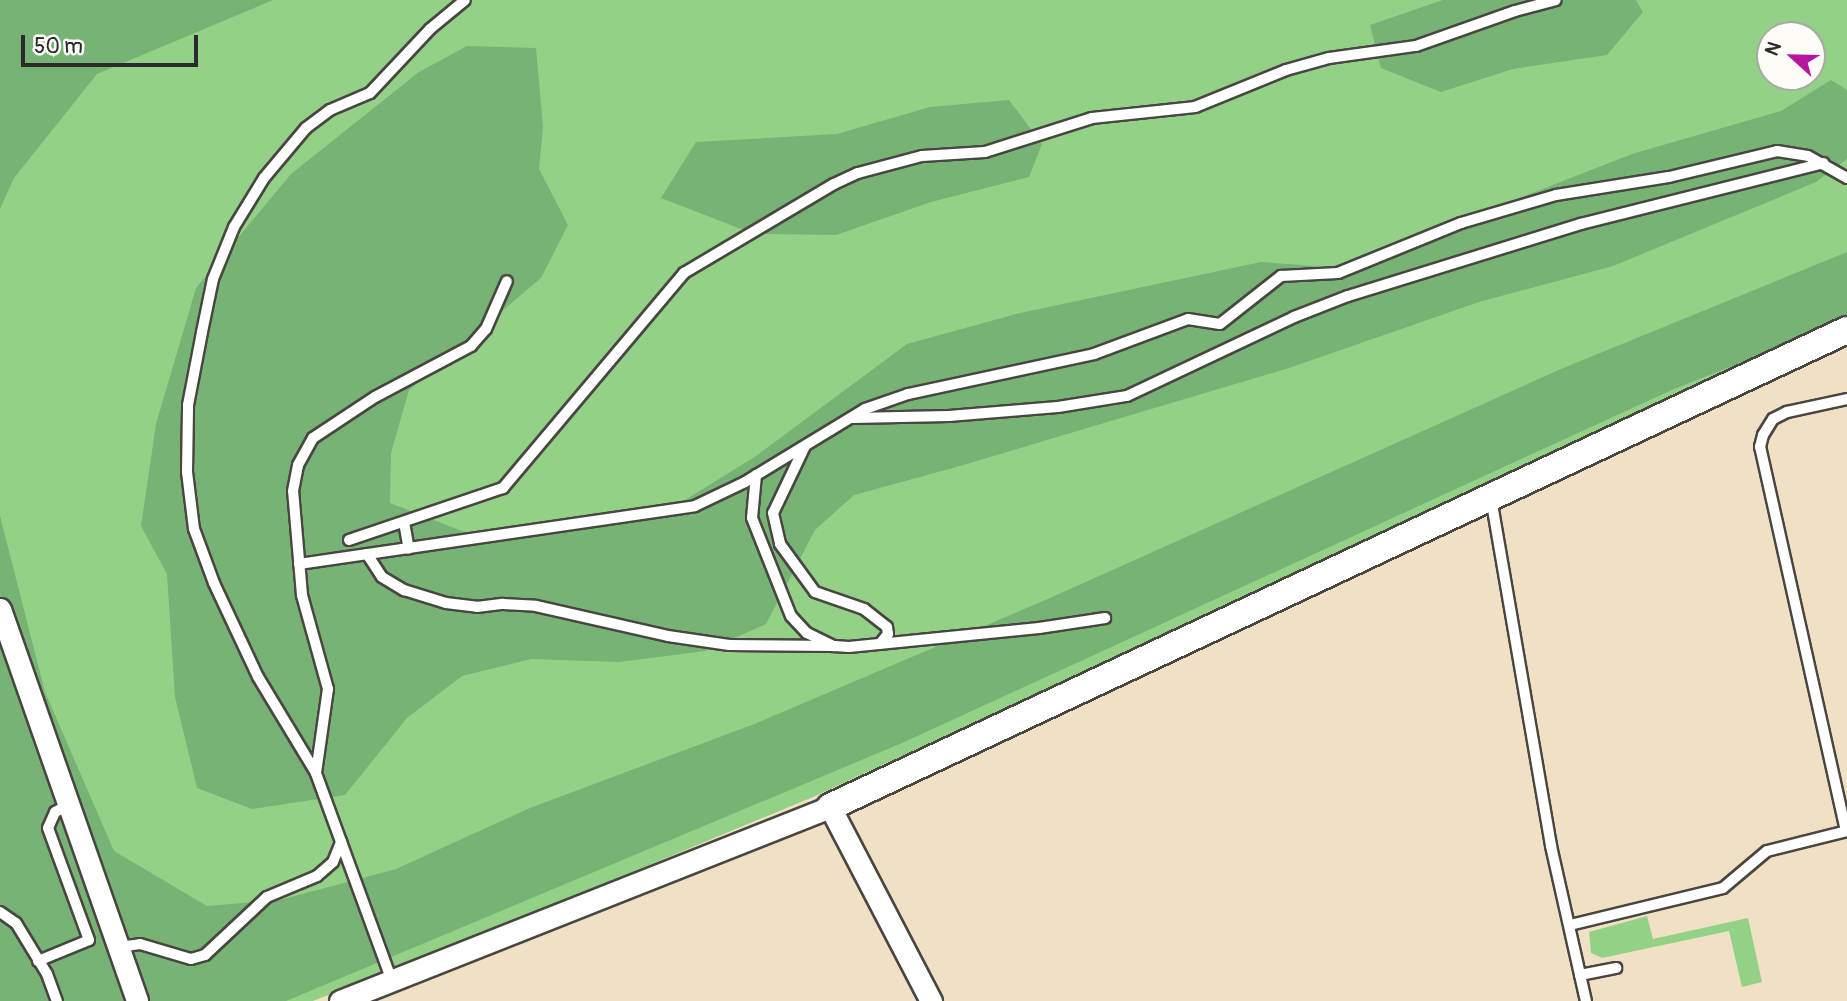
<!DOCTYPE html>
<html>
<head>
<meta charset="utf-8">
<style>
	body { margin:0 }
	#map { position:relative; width:1847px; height:1001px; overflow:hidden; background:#f1e1c4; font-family:Pangolin,sans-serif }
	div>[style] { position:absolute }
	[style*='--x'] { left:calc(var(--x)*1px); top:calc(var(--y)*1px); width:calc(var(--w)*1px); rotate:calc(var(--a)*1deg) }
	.green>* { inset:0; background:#93d187 }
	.forest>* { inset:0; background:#76b374 }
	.roads { filter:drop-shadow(2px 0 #494642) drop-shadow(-2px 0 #494642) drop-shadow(0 2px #494642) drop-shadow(0 -2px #494642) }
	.service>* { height:10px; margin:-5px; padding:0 5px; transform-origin:5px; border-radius:5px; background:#fff }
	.minor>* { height:21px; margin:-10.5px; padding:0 10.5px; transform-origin:10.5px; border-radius:10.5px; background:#fff }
	.tertiary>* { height:26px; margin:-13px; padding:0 13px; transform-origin:13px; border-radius:13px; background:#fff }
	span { translate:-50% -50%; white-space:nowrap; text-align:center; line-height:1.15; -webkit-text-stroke:7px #fdfcf7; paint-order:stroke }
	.north { position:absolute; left:1756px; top:21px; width:70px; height:70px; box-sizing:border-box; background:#fdfcf7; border:2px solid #a9a8a5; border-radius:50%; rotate:292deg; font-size:19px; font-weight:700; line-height:28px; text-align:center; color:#2b2b2b }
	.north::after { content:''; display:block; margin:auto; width:24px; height:32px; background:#b5179e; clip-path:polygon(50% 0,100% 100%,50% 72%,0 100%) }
	.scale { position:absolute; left:21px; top:35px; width:177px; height:32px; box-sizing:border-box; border:4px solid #2b2b2b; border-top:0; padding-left:9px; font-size:21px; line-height:24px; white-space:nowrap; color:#2b2b2b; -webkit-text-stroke:5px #fdfcf7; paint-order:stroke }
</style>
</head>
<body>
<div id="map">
	<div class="green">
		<div style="clip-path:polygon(evenodd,0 0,1847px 0,1847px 319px,813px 797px,471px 939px,313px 1001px,148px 1001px,0 597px,0 0,1770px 35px,1812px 35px,1812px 77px,1770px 77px,1770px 35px)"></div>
		<div style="clip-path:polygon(1647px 916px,1653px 939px,1748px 918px,1762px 982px,1742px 987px,1729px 931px,1602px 958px,1591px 953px,1589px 932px)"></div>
	</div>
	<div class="forest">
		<div style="clip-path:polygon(0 0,273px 0,97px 74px,14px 178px,0 209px)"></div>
		<div style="clip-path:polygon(1443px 0,1636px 0,1643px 12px,1607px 55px,1513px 69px,1441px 92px,1381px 68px,1370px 25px)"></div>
		<div style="clip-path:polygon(467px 46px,536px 48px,543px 127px,539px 169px,568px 225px,541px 278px,409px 390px,391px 453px,390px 503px,467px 533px,656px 518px,756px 456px,907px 344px,1020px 313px,1261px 262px,1341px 268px,1632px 154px,1781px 111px,1831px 80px,1847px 90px,1847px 159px,1816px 182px,1613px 266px,1479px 302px,1289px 368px,960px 466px,854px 495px,815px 530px,766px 624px,705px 651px,619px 662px,531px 659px,462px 676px,407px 718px,345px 795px,252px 809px,197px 788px,175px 697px,167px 574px,141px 526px,156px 424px,196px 288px,291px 174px,419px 72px)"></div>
		<div style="clip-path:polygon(1009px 100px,1042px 144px,1029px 177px,931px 202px,836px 235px,754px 234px,661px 198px,696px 142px,837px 134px,930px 107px)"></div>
		<div style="clip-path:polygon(1847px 252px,1847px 321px,1674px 389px,902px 743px,286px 1001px,0 1001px,0 516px,45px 692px,114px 851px,207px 906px,280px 900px,396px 869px,530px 808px,757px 723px,1050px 598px,1561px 369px)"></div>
	</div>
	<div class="roads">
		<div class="service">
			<div style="--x:852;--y:418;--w:97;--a:-1.2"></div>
			<div style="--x:949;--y:416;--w:109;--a:-4.7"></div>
			<div style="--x:1058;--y:407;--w:70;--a:-9.1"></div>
			<div style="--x:1127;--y:396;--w:185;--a:-25.3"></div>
			<div style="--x:1294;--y:317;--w:58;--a:-21.3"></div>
			<div style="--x:1348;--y:296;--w:244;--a:-17.2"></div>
			<div style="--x:1581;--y:224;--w:250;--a:-14.1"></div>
			<div style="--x:805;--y:446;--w:74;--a:115.5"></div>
			<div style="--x:773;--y:513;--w:32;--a:77"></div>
			<div style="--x:780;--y:544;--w:59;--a:53.9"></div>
			<div style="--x:815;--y:592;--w:52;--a:19.1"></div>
			<div style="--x:864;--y:609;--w:29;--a:38"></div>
			<div style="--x:887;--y:627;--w:7;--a:82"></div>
			<div style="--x:888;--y:634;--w:13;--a:129"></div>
			<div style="--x:756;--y:475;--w:43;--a:95.3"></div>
			<div style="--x:752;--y:518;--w:105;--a:68.3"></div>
			<div style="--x:791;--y:616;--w:23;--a:47"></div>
			<div style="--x:807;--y:633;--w:30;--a:26"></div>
			<div style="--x:834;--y:646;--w:15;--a:4"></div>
			<div style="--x:849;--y:647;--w:191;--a:-5.7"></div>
			<div style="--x:1039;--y:628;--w:67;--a:-8.6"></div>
			<div style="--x:1491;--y:498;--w:353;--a:80.2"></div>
			<div style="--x:1551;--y:846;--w:159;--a:77.3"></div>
			<div style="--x:404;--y:522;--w:27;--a:80"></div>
			<div style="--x:349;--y:540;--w:163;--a:-18.7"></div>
			<div style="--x:503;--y:488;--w:281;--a:-49.9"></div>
			<div style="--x:684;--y:273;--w:174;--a:-30.7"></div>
			<div style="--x:834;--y:184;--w:26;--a:-25"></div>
			<div style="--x:858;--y:173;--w:66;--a:-14.9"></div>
			<div style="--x:922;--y:156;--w:63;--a:-3.6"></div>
			<div style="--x:985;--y:152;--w:112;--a:-17.6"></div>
			<div style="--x:1092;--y:118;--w:104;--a:-6.1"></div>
			<div style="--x:1195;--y:107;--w:98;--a:-22.1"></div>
			<div style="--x:1286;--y:70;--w:45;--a:-15.6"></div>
			<div style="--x:1329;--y:58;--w:88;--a:-7.9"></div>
			<div style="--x:1416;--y:46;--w:105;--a:-19.5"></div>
			<div style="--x:1515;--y:11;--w:42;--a:-15"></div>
			<div style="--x:367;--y:554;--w:27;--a:57"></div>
			<div style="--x:382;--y:577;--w:26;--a:31"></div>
			<div style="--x:404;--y:590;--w:44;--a:17.2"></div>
			<div style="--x:446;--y:603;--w:31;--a:7"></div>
			<div style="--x:477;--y:607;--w:26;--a:-7"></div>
			<div style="--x:503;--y:604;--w:33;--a:3"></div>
			<div style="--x:536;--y:606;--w:135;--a:12.8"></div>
			<div style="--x:668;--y:636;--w:62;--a:8.4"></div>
			<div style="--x:729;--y:645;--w:105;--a:0.5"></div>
			<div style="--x:299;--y:564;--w:400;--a:-8.3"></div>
			<div style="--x:695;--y:506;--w:55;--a:-25.6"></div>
			<div style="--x:745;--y:482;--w:140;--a:-31.3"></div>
			<div style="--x:865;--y:409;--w:46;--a:-19.2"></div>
			<div style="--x:908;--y:394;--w:190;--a:-12.1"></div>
			<div style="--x:1094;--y:354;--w:100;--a:-20.4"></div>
			<div style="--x:1188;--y:319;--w:32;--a:9"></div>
			<div style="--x:1220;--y:324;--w:78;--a:-38.2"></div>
			<div style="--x:1281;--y:276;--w:57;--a:-3"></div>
			<div style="--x:1338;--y:273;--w:133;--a:-22.1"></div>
			<div style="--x:1461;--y:223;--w:99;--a:-16.4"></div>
			<div style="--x:1556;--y:195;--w:114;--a:-9.1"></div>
			<div style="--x:1669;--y:177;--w:111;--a:-13.5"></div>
			<div style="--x:1777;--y:151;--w:31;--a:9"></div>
			<div style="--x:1808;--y:156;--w:45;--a:29.4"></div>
			<div style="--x:316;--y:773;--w:112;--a:-121.1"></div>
			<div style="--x:258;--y:677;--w:104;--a:-115.1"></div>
			<div style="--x:214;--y:583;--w:58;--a:-110.3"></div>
			<div style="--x:194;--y:529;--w:57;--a:-97"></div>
			<div style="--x:187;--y:472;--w:67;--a:-89.1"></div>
			<div style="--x:188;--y:405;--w:74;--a:-79.1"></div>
			<div style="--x:202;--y:332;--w:54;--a:-78.3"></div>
			<div style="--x:213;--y:279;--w:56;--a:-68"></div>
			<div style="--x:234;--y:227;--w:57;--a:-58.5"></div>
			<div style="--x:264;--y:178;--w:65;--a:-50"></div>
			<div style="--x:306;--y:128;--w:30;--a:-37"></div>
			<div style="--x:330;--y:110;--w:43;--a:-23"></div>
			<div style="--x:370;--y:93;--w:88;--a:-46.8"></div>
			<div style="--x:430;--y:29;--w:45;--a:-39.6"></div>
			<div style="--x:1846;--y:831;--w:394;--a:-102.6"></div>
			<div style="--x:1760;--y:447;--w:12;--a:-76"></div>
			<div style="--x:1763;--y:435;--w:19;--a:-58"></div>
			<div style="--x:1773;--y:419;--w:16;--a:-27"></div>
			<div style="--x:1787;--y:412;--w:61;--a:-12.2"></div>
			<div style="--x:0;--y:912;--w:19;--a:35"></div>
			<div style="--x:16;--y:923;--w:60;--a:58.7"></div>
			<div style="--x:47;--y:974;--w:29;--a:70"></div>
			<div style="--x:1570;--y:925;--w:157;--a:-13.6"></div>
			<div style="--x:1723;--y:888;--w:57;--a:-40.1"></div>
			<div style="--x:1767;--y:851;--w:82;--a:-14"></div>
			<div style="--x:119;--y:947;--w:21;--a:-8"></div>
			<div style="--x:140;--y:944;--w:53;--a:16.4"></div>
			<div style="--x:191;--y:959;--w:15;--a:-16"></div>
			<div style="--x:205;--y:955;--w:85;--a:-43.1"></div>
			<div style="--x:267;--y:897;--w:54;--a:-22.8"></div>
			<div style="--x:317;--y:876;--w:21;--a:-41"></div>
			<div style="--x:333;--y:862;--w:22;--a:-68"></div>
			<div style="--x:38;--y:961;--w:55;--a:-22.4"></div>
			<div style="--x:89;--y:940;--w:119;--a:-110.1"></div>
			<div style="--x:48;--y:828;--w:17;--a:-66"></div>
			<div style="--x:55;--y:812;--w:16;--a:-27"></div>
			<div style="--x:1580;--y:975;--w:37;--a:-11"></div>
			<div style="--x:392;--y:981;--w:221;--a:-110.1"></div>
			<div style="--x:316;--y:773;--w:85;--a:-81.9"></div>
			<div style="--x:328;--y:689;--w:98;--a:-105.5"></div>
			<div style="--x:302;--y:595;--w:104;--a:-94.9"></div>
			<div style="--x:293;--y:491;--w:26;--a:-79"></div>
			<div style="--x:298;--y:465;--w:31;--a:-61"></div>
			<div style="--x:313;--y:438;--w:74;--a:-33.5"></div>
			<div style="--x:375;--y:397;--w:109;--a:-28"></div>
			<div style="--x:471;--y:346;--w:23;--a:-49"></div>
			<div style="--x:486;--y:329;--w:52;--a:-66.4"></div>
		</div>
		<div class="minor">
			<div style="--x:0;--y:609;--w:415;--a:70.7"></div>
			<div style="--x:340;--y:1001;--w:527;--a:-21.6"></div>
			<div style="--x:830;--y:807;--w:219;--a:62.5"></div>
		</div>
		<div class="tertiary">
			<div style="--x:830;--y:807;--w:1123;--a:-25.13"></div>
		</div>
	</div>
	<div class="north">N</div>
	<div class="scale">50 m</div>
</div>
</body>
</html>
